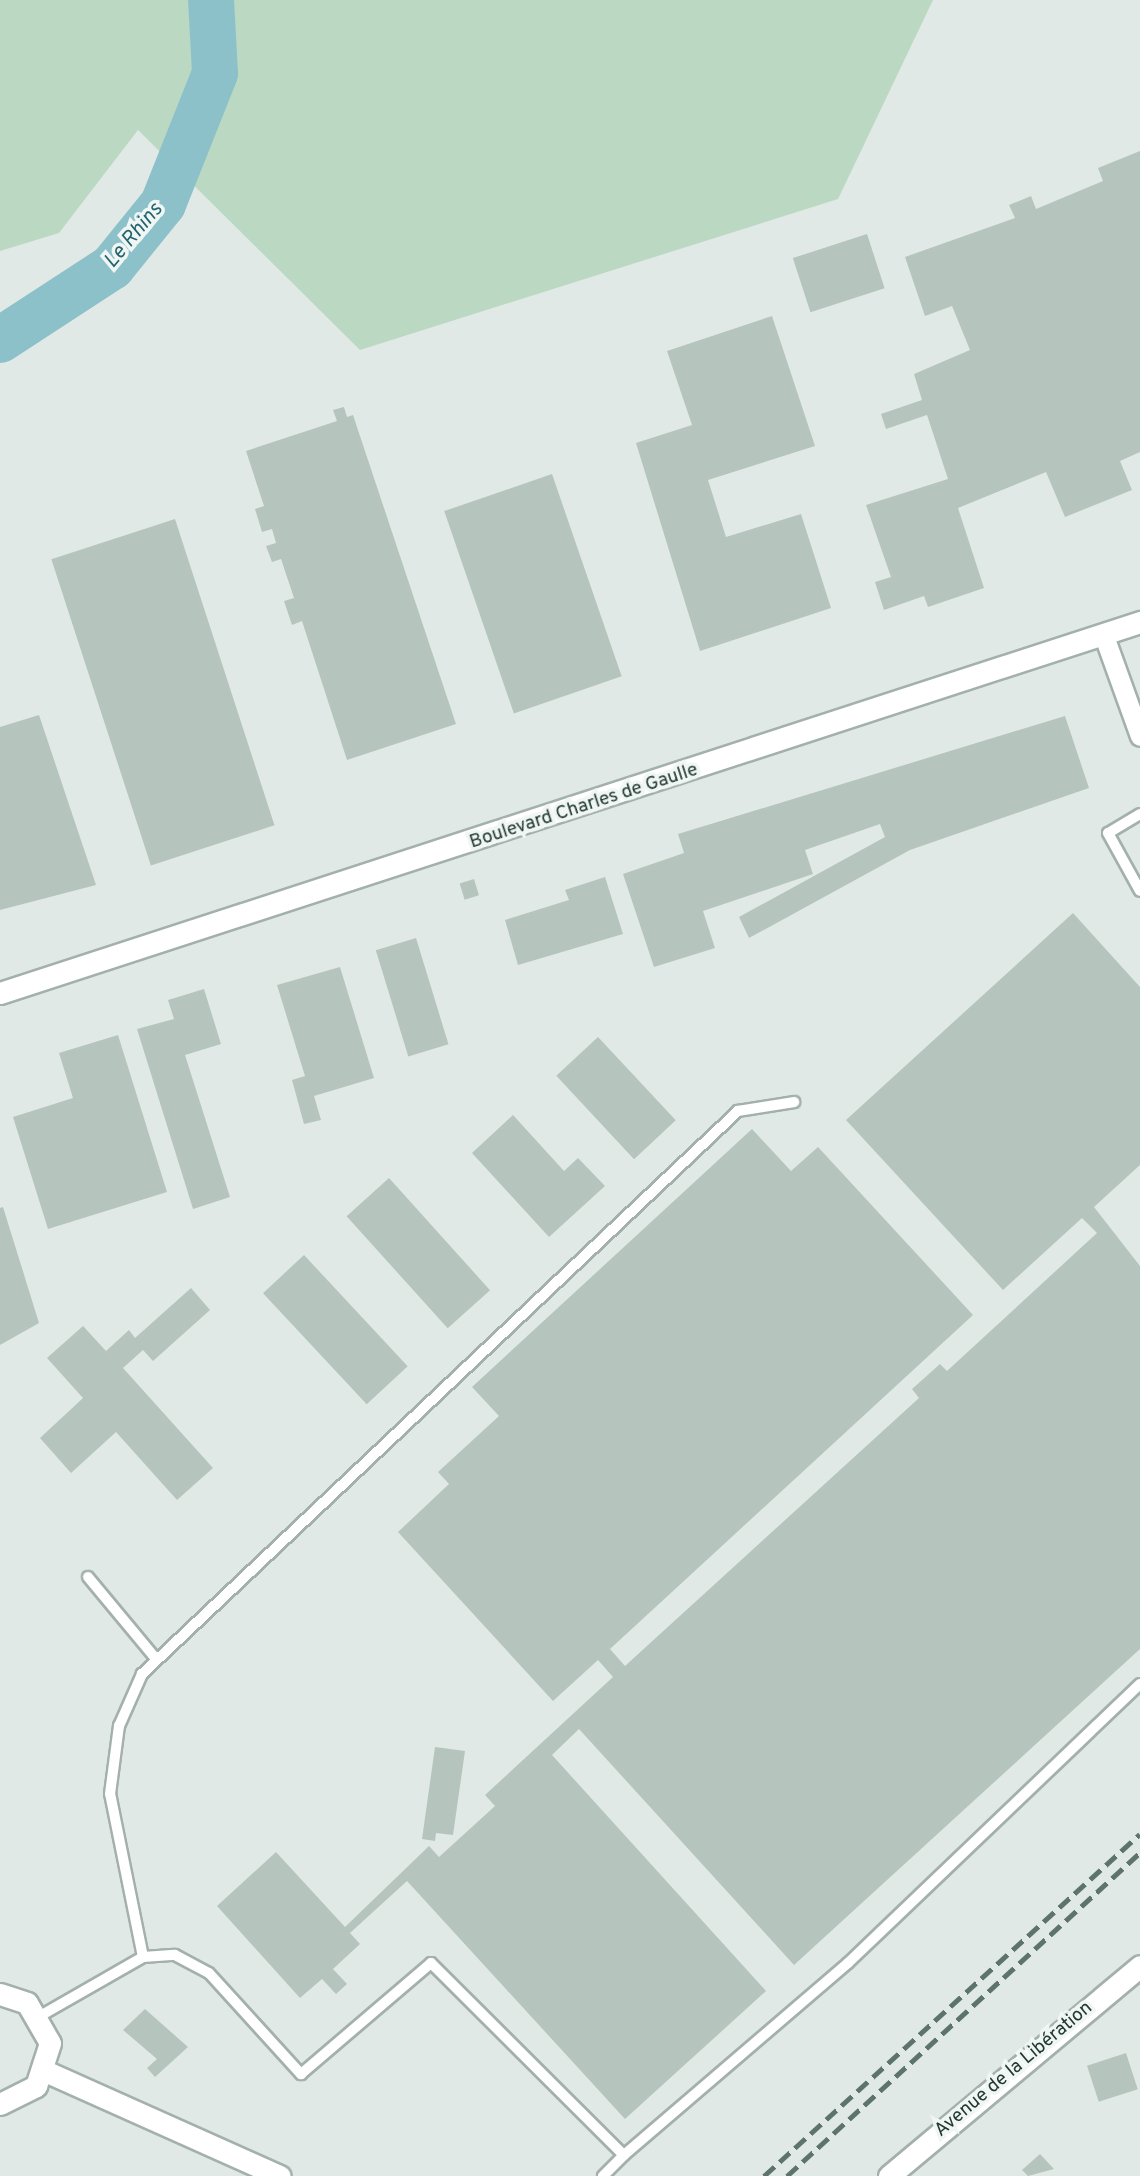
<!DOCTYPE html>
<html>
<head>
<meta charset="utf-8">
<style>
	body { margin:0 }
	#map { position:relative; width:1140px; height:2176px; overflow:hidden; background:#e0e9e5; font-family:Overpass,sans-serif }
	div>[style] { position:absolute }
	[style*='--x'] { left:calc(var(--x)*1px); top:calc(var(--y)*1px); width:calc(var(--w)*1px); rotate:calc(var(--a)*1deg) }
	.green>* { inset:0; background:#bbd9c2 }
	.river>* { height:46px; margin:-23px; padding:0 23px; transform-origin:23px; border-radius:23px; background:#8dc1ca }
	.building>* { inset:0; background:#b6c4be; transform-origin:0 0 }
	.roads { filter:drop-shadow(2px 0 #a3b0ac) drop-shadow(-2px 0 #a3b0ac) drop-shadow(0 2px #a3b0ac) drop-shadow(0 -2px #a3b0ac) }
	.lane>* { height:10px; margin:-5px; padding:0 5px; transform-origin:5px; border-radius:5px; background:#fff }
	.street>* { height:19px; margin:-9.5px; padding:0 9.5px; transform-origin:9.5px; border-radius:9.5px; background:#fff }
	.secondary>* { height:21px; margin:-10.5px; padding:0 10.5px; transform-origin:10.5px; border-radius:10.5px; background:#fff }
	.rail>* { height:5px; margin-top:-2.5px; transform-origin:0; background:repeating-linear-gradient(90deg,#5d746d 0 14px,transparent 0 21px) }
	span { translate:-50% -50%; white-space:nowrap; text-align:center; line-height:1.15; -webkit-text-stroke:7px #f0f6f3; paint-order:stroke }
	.street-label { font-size:19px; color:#223832 }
	.water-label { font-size:21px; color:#23636e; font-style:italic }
</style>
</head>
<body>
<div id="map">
	<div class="green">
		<div style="clip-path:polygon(0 0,933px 0,838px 199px,360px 350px,138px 130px,59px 233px,0 251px)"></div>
	</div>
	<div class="river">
		<div style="--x:0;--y:340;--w:134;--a:-33.1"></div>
		<div style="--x:112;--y:267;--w:81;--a:-51"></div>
		<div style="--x:163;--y:204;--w:141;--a:-68.3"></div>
		<div style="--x:215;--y:73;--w:73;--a:-93.1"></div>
	</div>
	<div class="building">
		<div style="clip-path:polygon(1140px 151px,1140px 452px,1120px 461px,1132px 490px,1065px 517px,1046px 472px,958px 508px,984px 588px,928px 607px,924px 596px,884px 610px,875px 582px,891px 577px,866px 505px,948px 479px,927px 415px,886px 429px,881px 414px,922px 400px,914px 374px,970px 350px,952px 306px,925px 316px,905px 257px,1015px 218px,1009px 205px,1031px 196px,1036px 209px,1103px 181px,1098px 168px)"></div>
		<div style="left:867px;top:234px;width:57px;height:78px;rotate:72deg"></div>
		<div style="clip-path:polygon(772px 316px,815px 446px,708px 480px,726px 537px,801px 514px,831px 608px,700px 651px,636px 443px,692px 425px,667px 351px)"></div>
		<div style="clip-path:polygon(344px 407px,347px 417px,353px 415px,456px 724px,347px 760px,302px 621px,292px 625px,284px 601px,294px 598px,281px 559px,272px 562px,266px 546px,276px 543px,272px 529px,262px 532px,255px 509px,264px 506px,246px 451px,337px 421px,333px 410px)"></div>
		<div style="left:552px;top:474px;width:214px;height:114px;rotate:71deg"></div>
		<div style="left:175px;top:519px;width:322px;height:130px;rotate:72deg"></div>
		<div style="clip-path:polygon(39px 715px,96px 885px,0 910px,0 727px)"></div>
		<div style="clip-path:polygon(1065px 716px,1089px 788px,910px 850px,749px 938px,739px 917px,885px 837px,880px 824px,805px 850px,813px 874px,703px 911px,715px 948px,654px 967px,623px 874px,684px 853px,678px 834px)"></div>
		<div style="clip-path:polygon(605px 877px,623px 934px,518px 965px,505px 920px,569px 900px,565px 890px)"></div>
		<div style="left:474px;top:879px;width:17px;height:15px;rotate:73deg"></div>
		<div style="clip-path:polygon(1073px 913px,1140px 987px,1140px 1165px,1094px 1207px,1140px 1266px,1140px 1649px,794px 1965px,579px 1729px,552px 1755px,766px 1991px,625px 2119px,407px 1881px,350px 1933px,360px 1944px,333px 1969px,347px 1984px,336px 1994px,322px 1979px,300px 1998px,217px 1906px,276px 1852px,345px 1927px,429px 1846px,439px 1857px,495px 1806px,485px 1795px,613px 1677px,598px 1660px,553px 1701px,398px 1532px,449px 1484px,438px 1472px,499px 1416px,472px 1387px,752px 1129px,791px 1171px,818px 1147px,973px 1315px,610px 1649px,625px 1666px,919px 1398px,912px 1389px,940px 1364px,947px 1371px,1097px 1233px,1082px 1218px,1003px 1290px,846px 1120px)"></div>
		<div style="left:416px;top:938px;width:111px;height:42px;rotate:73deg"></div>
		<div style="clip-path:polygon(340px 967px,374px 1078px,314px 1096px,321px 1120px,304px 1124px,292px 1080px,305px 1076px,277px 985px)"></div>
		<div style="clip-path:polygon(204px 989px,221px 1044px,185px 1055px,230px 1197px,193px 1209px,137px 1029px,174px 1019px,168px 1000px)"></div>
		<div style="clip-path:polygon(118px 1035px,167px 1192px,48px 1229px,13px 1117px,73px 1098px,59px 1053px)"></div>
		<div style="left:598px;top:1037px;width:114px;height:57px;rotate:47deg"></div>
		<div style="clip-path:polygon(513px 1115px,564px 1171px,578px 1158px,605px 1186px,549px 1237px,472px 1153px)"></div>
		<div style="left:389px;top:1178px;width:151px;height:57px;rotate:48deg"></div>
		<div style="clip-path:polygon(3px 1207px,39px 1323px,0 1345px,0 1208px)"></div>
		<div style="left:304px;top:1255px;width:152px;height:56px;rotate:47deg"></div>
		<div style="clip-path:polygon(191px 1288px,210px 1310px,153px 1361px,143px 1350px,123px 1368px,213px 1468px,177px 1500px,116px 1432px,71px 1473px,40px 1438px,83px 1398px,47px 1358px,83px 1326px,106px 1351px,129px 1330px,135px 1338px)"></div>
		<div style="clip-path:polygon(435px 1747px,465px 1751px,453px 1835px,436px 1833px,435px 1841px,422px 1839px)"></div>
		<div style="clip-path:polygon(145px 2009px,188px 2047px,155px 2077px,147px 2068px,157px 2059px,123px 2030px)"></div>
		<div style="left:1126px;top:2053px;width:38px;height:41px;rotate:72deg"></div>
		<div style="clip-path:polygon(1040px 2154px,1054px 2169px,1028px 2176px,1022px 2170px)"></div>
	</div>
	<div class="roads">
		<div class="lane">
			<div style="--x:1140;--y:814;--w:37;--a:149"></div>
			<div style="--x:1108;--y:833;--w:66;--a:61.1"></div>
			<div style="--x:88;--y:1577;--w:107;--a:50.3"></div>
			<div style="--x:143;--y:1957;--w:166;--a:-101.4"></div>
			<div style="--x:110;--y:1794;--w:69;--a:-82.5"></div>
			<div style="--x:119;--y:1726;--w:57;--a:-66.1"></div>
			<div style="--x:142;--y:1674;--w:820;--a:-43.37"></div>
			<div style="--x:738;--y:1111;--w:57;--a:-9.1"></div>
			<div style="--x:40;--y:2016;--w:119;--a:-29.8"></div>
			<div style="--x:143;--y:1957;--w:32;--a:-4"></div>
			<div style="--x:175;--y:1955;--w:38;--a:28"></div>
			<div style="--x:209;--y:1973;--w:137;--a:47.7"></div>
			<div style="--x:301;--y:2074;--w:171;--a:-40.5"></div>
			<div style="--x:431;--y:1963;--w:272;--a:44.9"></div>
			<div style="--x:624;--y:2155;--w:30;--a:135"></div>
			<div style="--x:624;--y:2155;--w:295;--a:-40.6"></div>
			<div style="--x:848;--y:1963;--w:404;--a:-43.7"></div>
		</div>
		<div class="street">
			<div style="--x:1104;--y:636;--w:106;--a:70.2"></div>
		</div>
		<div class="secondary">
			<div style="--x:0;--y:993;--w:1199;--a:-18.03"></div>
			<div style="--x:0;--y:1994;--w:28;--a:18"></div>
			<div style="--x:27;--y:2003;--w:46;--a:60.1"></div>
			<div style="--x:50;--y:2043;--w:45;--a:108"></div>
			<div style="--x:36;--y:2086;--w:40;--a:153.4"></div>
			<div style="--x:45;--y:2071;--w:257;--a:24.1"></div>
			<div style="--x:889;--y:2176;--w:327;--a:-39.9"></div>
		</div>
	</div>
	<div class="rail">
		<div style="--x:764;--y:2176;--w:508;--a:-42.29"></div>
		<div style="--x:787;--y:2176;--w:478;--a:-42.5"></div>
	</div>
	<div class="street-label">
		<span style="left:584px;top:807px;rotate:-18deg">Boulevard Charles de Gaulle</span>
		<span style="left:1014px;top:2070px;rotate:-40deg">Avenue de la Libération</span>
	</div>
	<div class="water-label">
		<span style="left:134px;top:236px;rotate:-50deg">Le Rhins</span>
	</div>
</div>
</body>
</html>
